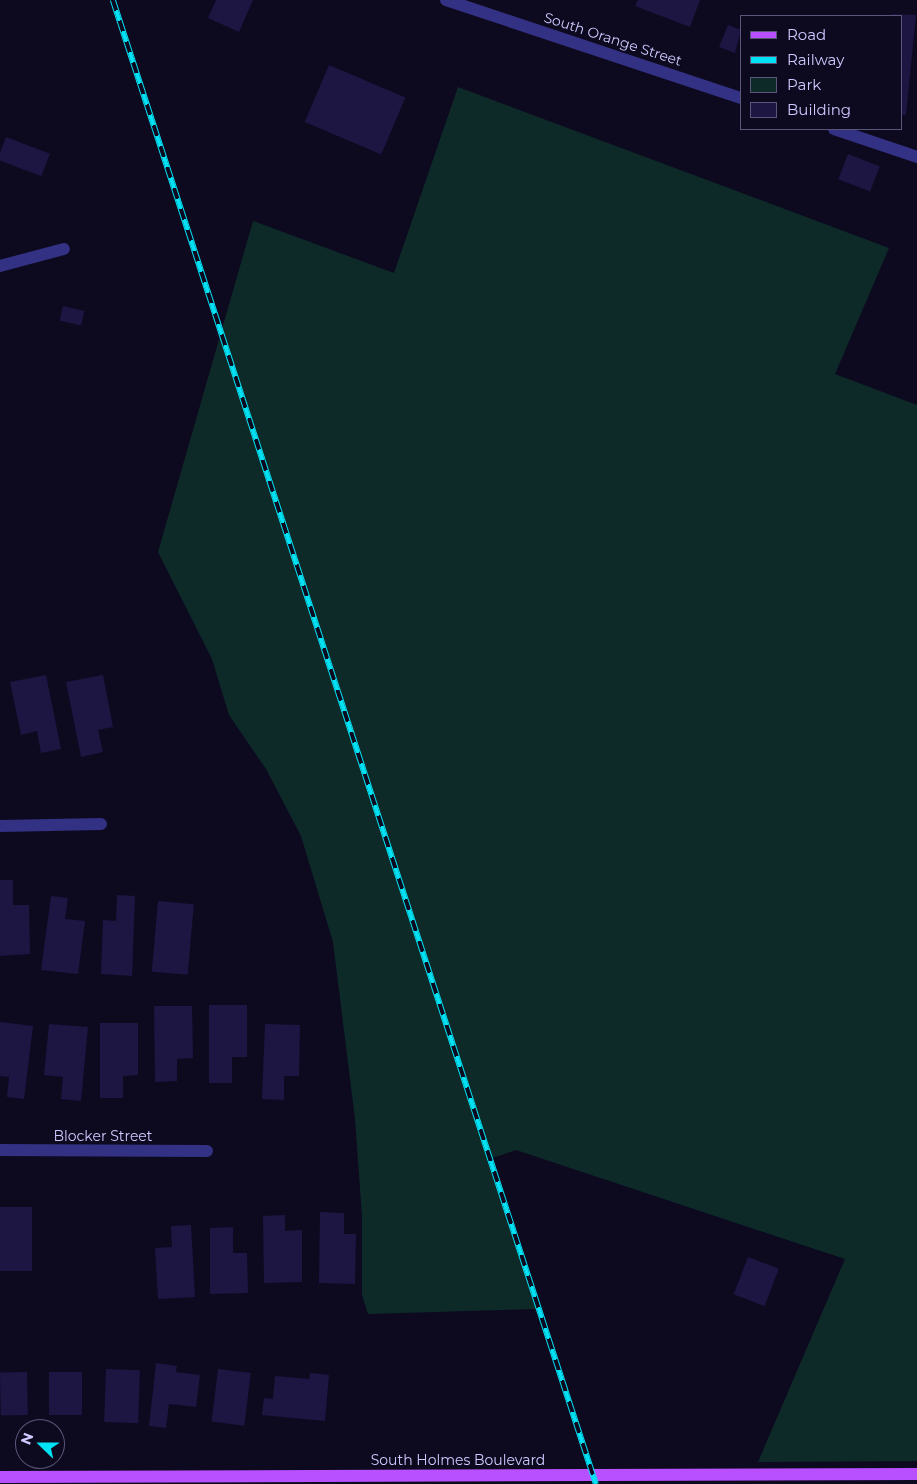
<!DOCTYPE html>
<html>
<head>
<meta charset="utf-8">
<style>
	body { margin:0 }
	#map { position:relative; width:917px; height:1484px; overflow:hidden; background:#0d0a20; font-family:Montserrat,sans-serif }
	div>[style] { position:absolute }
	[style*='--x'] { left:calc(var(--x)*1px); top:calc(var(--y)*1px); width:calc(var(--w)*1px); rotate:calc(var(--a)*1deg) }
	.green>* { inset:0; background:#0d2a28 }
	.building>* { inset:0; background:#1d1542; transform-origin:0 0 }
	.minor>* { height:12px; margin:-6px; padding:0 6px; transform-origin:6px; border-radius:6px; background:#323183 }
	.major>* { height:12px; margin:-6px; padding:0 6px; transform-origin:6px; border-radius:6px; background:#b950ff }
	.rail>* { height:5.5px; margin-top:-2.75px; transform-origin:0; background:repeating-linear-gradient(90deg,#0d0a20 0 11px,#00e1f4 0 22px); box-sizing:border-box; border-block:1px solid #00e1f4 }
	span { translate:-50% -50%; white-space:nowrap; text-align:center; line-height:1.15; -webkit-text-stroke:4px #0d0a20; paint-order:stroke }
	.street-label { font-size:14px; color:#cec9ff }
	.legend { position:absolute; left:740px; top:15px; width:162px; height:115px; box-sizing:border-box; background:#0d0a20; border:1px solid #5a5679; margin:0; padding:6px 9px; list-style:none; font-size:15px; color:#cec9ff }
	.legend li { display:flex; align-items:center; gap:10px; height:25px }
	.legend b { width:25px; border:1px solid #5a5679 }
	.north { position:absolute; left:15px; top:1419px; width:50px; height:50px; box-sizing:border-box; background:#0d0a20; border:1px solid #5a5679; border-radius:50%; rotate:292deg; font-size:14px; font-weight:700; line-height:20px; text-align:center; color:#cec9ff }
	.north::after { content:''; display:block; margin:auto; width:18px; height:22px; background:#00e1f4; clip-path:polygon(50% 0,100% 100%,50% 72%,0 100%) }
</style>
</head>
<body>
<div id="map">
	<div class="green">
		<div style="clip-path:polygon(458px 87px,889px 248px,835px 374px,917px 405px,917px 1461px,758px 1462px,845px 1259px,516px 1150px,487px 1160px,537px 1309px,368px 1314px,362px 1295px,362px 1216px,355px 1119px,333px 942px,301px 836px,266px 769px,229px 715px,212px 659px,158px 552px,253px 221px,394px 273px)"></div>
	</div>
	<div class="building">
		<div style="clip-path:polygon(216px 0,253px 0,239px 32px,208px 18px)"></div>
		<div style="clip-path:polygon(638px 0,700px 0,690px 27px,635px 6px)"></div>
		<div style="clip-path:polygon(892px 14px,916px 15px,906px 115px,901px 115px,901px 16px,892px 16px)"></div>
		<div style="clip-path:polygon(728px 25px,741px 30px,735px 53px,719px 47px)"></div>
		<div style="left:329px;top:65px;width:83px;height:62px;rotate:23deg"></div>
		<div style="left:6px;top:137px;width:47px;height:24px;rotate:21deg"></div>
		<div style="left:848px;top:154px;width:34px;height:27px;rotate:21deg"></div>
		<div style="left:63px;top:306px;width:22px;height:15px;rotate:13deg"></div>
		<div style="clip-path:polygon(46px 675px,61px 749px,41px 753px,37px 731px,21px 735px,10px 682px)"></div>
		<div style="clip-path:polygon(103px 675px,113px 727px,98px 730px,103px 752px,81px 757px,66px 682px)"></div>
		<div style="clip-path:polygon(0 880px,13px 880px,13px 905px,29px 905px,30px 954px,0 956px)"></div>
		<div style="clip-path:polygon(117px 895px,135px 896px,132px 976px,101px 974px,103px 920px,116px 921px)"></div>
		<div style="clip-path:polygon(51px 896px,68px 898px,65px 919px,85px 921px,78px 974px,41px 970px)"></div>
		<div style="left:158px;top:901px;width:36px;height:71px;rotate:5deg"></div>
		<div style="clip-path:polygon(209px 1005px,247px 1005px,247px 1057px,232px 1057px,232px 1083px,209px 1083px)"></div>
		<div style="clip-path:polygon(154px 1006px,192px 1006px,193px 1058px,177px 1059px,177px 1081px,155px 1082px)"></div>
		<div style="clip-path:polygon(0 1022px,33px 1026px,24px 1099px,7px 1097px,9px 1077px,0 1076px)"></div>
		<div style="clip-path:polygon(100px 1023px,138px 1023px,138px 1075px,123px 1076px,123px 1098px,100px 1098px)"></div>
		<div style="clip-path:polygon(49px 1024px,88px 1027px,81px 1101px,61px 1099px,63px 1077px,44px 1075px)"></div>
		<div style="clip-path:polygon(265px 1024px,300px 1025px,299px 1076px,284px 1076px,284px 1100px,262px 1099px)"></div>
		<div style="left:0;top:1207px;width:32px;height:64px"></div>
		<div style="clip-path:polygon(320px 1212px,344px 1213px,344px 1234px,356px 1234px,355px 1284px,319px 1283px)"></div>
		<div style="clip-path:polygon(285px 1215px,285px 1231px,302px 1230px,302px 1282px,264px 1283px,263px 1216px)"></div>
		<div style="clip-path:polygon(191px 1225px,195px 1297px,158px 1299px,155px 1248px,172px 1247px,171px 1226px)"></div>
		<div style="clip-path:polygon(233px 1227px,233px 1253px,247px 1253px,248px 1293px,210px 1294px,210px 1228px)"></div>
		<div style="left:748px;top:1257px;width:33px;height:40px;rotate:21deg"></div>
		<div style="clip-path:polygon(156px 1363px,177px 1366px,176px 1372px,200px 1375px,196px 1407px,169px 1404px,166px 1428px,149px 1426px)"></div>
		<div style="left:106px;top:1369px;width:34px;height:53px;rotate:2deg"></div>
		<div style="left:218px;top:1369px;width:33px;height:53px;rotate:7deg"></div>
		<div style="left:27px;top:1372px;width:43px;height:27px;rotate:89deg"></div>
		<div style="left:49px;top:1372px;width:33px;height:43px"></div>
		<div style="clip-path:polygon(310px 1373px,329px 1375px,325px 1421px,262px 1415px,264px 1398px,273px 1399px,275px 1376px,309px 1379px)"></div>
	</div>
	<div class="minor">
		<div style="--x:446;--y:0;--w:311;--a:18.4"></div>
		<div style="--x:834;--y:129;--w:88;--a:18.6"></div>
		<div style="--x:0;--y:266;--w:66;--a:-14.9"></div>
		<div style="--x:0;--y:826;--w:101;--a:-1.1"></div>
		<div style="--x:0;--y:1150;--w:207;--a:0.3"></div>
	</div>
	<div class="major">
		<div style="--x:0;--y:1477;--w:917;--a:-0.19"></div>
	</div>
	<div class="rail">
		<div style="--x:113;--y:0;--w:1561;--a:71.97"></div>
	</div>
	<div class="street-label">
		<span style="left:613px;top:39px;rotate:18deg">South Orange Street</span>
		<span style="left:103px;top:1136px">Blocker Street</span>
		<span style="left:458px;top:1460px">South Holmes Boulevard</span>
	</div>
	<ul class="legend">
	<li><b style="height:6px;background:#b950ff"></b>Road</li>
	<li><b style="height:6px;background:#00e1f4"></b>Railway</li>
	<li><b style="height:14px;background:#0d2a28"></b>Park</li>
	<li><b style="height:14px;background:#1d1542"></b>Building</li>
	</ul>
	<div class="north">N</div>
</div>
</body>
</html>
